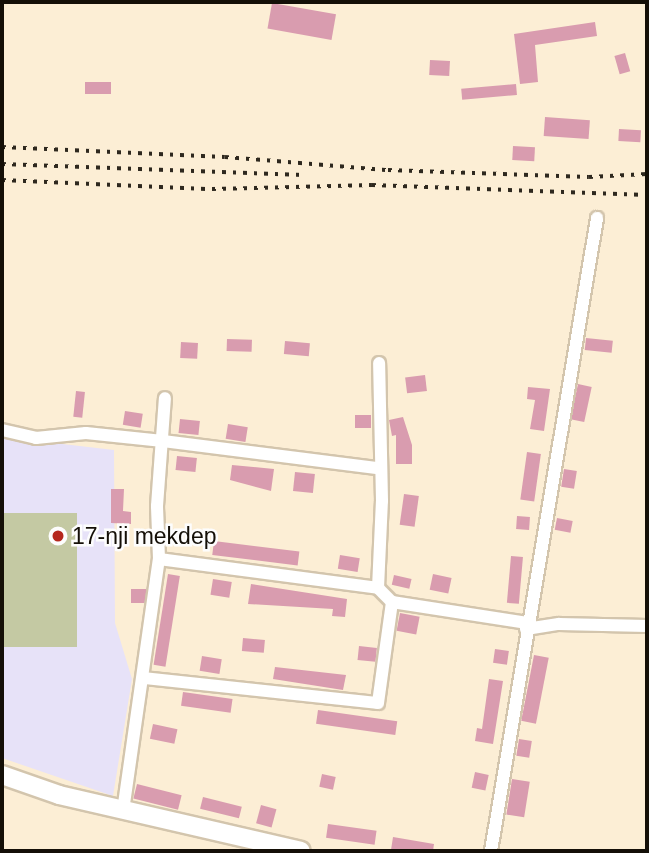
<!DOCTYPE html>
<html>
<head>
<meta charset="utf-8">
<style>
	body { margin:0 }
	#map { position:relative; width:649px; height:853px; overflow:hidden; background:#fceed5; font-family:Helvetica,sans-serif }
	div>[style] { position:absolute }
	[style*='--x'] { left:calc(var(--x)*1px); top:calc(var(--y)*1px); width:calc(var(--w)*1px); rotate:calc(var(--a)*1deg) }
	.education>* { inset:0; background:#e7e2f8 }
	.green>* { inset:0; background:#c4c9a3; transform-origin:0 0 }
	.building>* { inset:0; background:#d99caf; transform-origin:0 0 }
	.roads { filter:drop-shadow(2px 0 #d3c5ad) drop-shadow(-2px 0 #d3c5ad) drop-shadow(0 2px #d3c5ad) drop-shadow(0 -2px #d3c5ad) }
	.street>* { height:12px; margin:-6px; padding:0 6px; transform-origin:6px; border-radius:6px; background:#fff }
	.secondary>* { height:18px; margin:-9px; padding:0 9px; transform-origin:9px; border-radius:9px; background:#fff }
	.rail>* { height:3.5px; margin-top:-1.75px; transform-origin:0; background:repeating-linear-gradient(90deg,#2e281e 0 3.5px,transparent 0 10.5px) }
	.dots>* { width:19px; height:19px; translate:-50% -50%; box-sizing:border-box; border:4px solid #fdfdfd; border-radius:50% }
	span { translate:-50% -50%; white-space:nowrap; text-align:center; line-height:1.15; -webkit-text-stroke:5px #fdfdfd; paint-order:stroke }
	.poi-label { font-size:23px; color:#140f07 }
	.left { translate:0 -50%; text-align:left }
	.frame { position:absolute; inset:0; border:4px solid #140f07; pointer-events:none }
</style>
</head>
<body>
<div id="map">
	<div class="education">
		<div style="clip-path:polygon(2px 437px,114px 450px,115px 623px,132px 679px,113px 796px,2px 758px)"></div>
	</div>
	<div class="green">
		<div style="left:2px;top:513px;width:75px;height:134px"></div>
	</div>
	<div class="building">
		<div style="left:272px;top:3px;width:65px;height:26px;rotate:10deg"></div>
		<div style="clip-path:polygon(595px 22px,597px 36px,535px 45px,538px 82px,520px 84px,514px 34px)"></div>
		<div style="left:625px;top:53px;width:19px;height:11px;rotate:74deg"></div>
		<div style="left:430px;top:60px;width:20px;height:15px;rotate:3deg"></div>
		<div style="left:85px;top:82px;width:26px;height:12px"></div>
		<div style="left:516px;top:84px;width:11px;height:55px;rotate:85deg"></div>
		<div style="left:545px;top:117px;width:45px;height:19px;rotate:4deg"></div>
		<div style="left:619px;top:129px;width:22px;height:12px;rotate:3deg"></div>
		<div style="left:513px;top:146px;width:22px;height:14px;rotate:3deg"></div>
		<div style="left:586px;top:338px;width:27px;height:12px;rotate:6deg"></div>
		<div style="left:227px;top:339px;width:25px;height:12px;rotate:2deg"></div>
		<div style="left:285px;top:341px;width:25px;height:13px;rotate:5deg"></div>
		<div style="left:181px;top:342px;width:17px;height:16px;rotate:3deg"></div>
		<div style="left:425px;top:375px;width:16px;height:20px;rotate:83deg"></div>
		<div style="left:578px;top:384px;width:14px;height:36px;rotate:12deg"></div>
		<div style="clip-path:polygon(528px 387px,550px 389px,544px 431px,530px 429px,535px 400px,527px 399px)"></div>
		<div style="left:76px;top:391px;width:9px;height:26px;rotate:6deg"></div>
		<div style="left:125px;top:411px;width:18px;height:14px;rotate:9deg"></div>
		<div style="left:355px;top:415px;width:16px;height:13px"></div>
		<div style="clip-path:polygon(403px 417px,412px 445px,412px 464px,396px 464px,396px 435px,392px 436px,389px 420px)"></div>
		<div style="left:180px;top:419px;width:20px;height:14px;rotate:6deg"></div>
		<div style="left:228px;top:424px;width:20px;height:15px;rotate:9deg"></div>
		<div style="left:527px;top:452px;width:14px;height:48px;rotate:8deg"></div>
		<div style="left:177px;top:456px;width:20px;height:14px;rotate:6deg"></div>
		<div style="clip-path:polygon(232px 465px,274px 469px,271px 491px,230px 480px)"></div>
		<div style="left:564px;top:469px;width:13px;height:18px;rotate:9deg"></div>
		<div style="left:295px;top:472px;width:20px;height:19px;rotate:6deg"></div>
		<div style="clip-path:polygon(111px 489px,124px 489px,123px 511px,131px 512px,131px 524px,111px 523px)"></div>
		<div style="left:404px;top:494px;width:15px;height:31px;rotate:8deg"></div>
		<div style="left:517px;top:516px;width:13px;height:13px;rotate:4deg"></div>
		<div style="left:557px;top:518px;width:16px;height:12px;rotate:11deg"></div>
		<div style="left:214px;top:541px;width:86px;height:14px;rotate:7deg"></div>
		<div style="left:340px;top:555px;width:20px;height:14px;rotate:9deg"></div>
		<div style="left:511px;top:556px;width:12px;height:47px;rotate:5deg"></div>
		<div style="left:168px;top:574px;width:12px;height:92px;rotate:9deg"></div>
		<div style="left:433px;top:574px;width:19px;height:16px;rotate:12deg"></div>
		<div style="left:394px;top:575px;width:18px;height:10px;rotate:13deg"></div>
		<div style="left:213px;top:579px;width:19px;height:16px;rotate:9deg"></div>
		<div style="clip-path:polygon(251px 584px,347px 599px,345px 617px,332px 616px,333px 609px,248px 604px)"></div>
		<div style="left:131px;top:589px;width:15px;height:14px"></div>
		<div style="left:400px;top:613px;width:20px;height:18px;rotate:11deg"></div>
		<div style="left:243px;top:638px;width:22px;height:13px;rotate:5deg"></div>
		<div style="left:359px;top:646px;width:18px;height:14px;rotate:6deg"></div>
		<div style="left:495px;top:649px;width:14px;height:14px;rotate:8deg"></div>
		<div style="left:534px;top:655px;width:15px;height:67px;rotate:11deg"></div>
		<div style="left:202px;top:656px;width:20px;height:15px;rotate:9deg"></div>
		<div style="clip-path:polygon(275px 667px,346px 675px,343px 690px,273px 679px)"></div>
		<div style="clip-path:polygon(489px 679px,503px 681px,493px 744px,475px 741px,477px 728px,482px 729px)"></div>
		<div style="left:183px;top:692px;width:50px;height:14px;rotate:8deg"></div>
		<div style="left:318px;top:710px;width:80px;height:14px;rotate:8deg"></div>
		<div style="left:153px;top:724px;width:25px;height:15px;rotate:12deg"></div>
		<div style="left:519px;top:739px;width:13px;height:17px;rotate:9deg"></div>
		<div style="left:475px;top:772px;width:14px;height:16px;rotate:12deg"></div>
		<div style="left:322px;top:774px;width:14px;height:13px;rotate:12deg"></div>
		<div style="left:512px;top:779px;width:18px;height:36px;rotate:9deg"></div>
		<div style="left:137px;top:784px;width:46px;height:15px;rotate:14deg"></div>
		<div style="left:203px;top:797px;width:40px;height:12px;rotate:14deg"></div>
		<div style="left:261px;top:805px;width:16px;height:19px;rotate:15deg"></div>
		<div style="left:328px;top:824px;width:49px;height:14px;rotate:8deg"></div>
		<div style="clip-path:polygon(393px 837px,434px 844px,433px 851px,391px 850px)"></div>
	</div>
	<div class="roads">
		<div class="street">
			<div style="--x:2;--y:430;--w:35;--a:13"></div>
			<div style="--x:36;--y:438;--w:50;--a:-5.7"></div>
			<div style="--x:86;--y:433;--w:77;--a:5.9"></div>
			<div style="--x:163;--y:441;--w:217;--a:7.2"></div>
			<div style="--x:159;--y:559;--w:221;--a:7.5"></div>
			<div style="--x:378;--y:588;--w:20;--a:45"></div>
			<div style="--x:392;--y:602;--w:137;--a:8.8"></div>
			<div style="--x:378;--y:588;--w:87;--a:-87.4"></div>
			<div style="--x:382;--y:501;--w:138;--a:-91.2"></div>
			<div style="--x:526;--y:629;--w:33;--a:-9"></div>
			<div style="--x:559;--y:624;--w:88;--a:1.3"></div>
			<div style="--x:144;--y:678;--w:235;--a:6.1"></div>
			<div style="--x:378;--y:703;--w:102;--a:-82.1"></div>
			<div style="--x:123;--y:811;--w:255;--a:-81.9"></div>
			<div style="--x:159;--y:559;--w:53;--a:-92.2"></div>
			<div style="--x:157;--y:506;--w:108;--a:-85.8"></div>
			<div style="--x:491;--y:851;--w:642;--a:-80.49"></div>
		</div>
		<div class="secondary">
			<div style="--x:2;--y:775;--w:60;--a:19.3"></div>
			<div style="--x:59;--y:795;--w:248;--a:13"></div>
		</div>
	</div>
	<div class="rail">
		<div style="--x:2;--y:147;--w:223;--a:2.6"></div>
		<div style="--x:225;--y:157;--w:164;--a:4.6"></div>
		<div style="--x:388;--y:170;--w:201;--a:2"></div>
		<div style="--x:589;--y:177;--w:58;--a:-3"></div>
		<div style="--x:2;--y:164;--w:302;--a:2.1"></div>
		<div style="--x:2;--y:180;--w:210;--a:2.5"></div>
		<div style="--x:212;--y:189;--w:160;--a:-1.4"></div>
		<div style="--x:372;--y:185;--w:275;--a:2.1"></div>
	</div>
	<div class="dots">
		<div style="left:58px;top:536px;background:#b5271d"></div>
	</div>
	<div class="poi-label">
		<span class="left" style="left:72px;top:536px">17-nji mekdep</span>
	</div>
	<div class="frame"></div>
</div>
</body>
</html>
